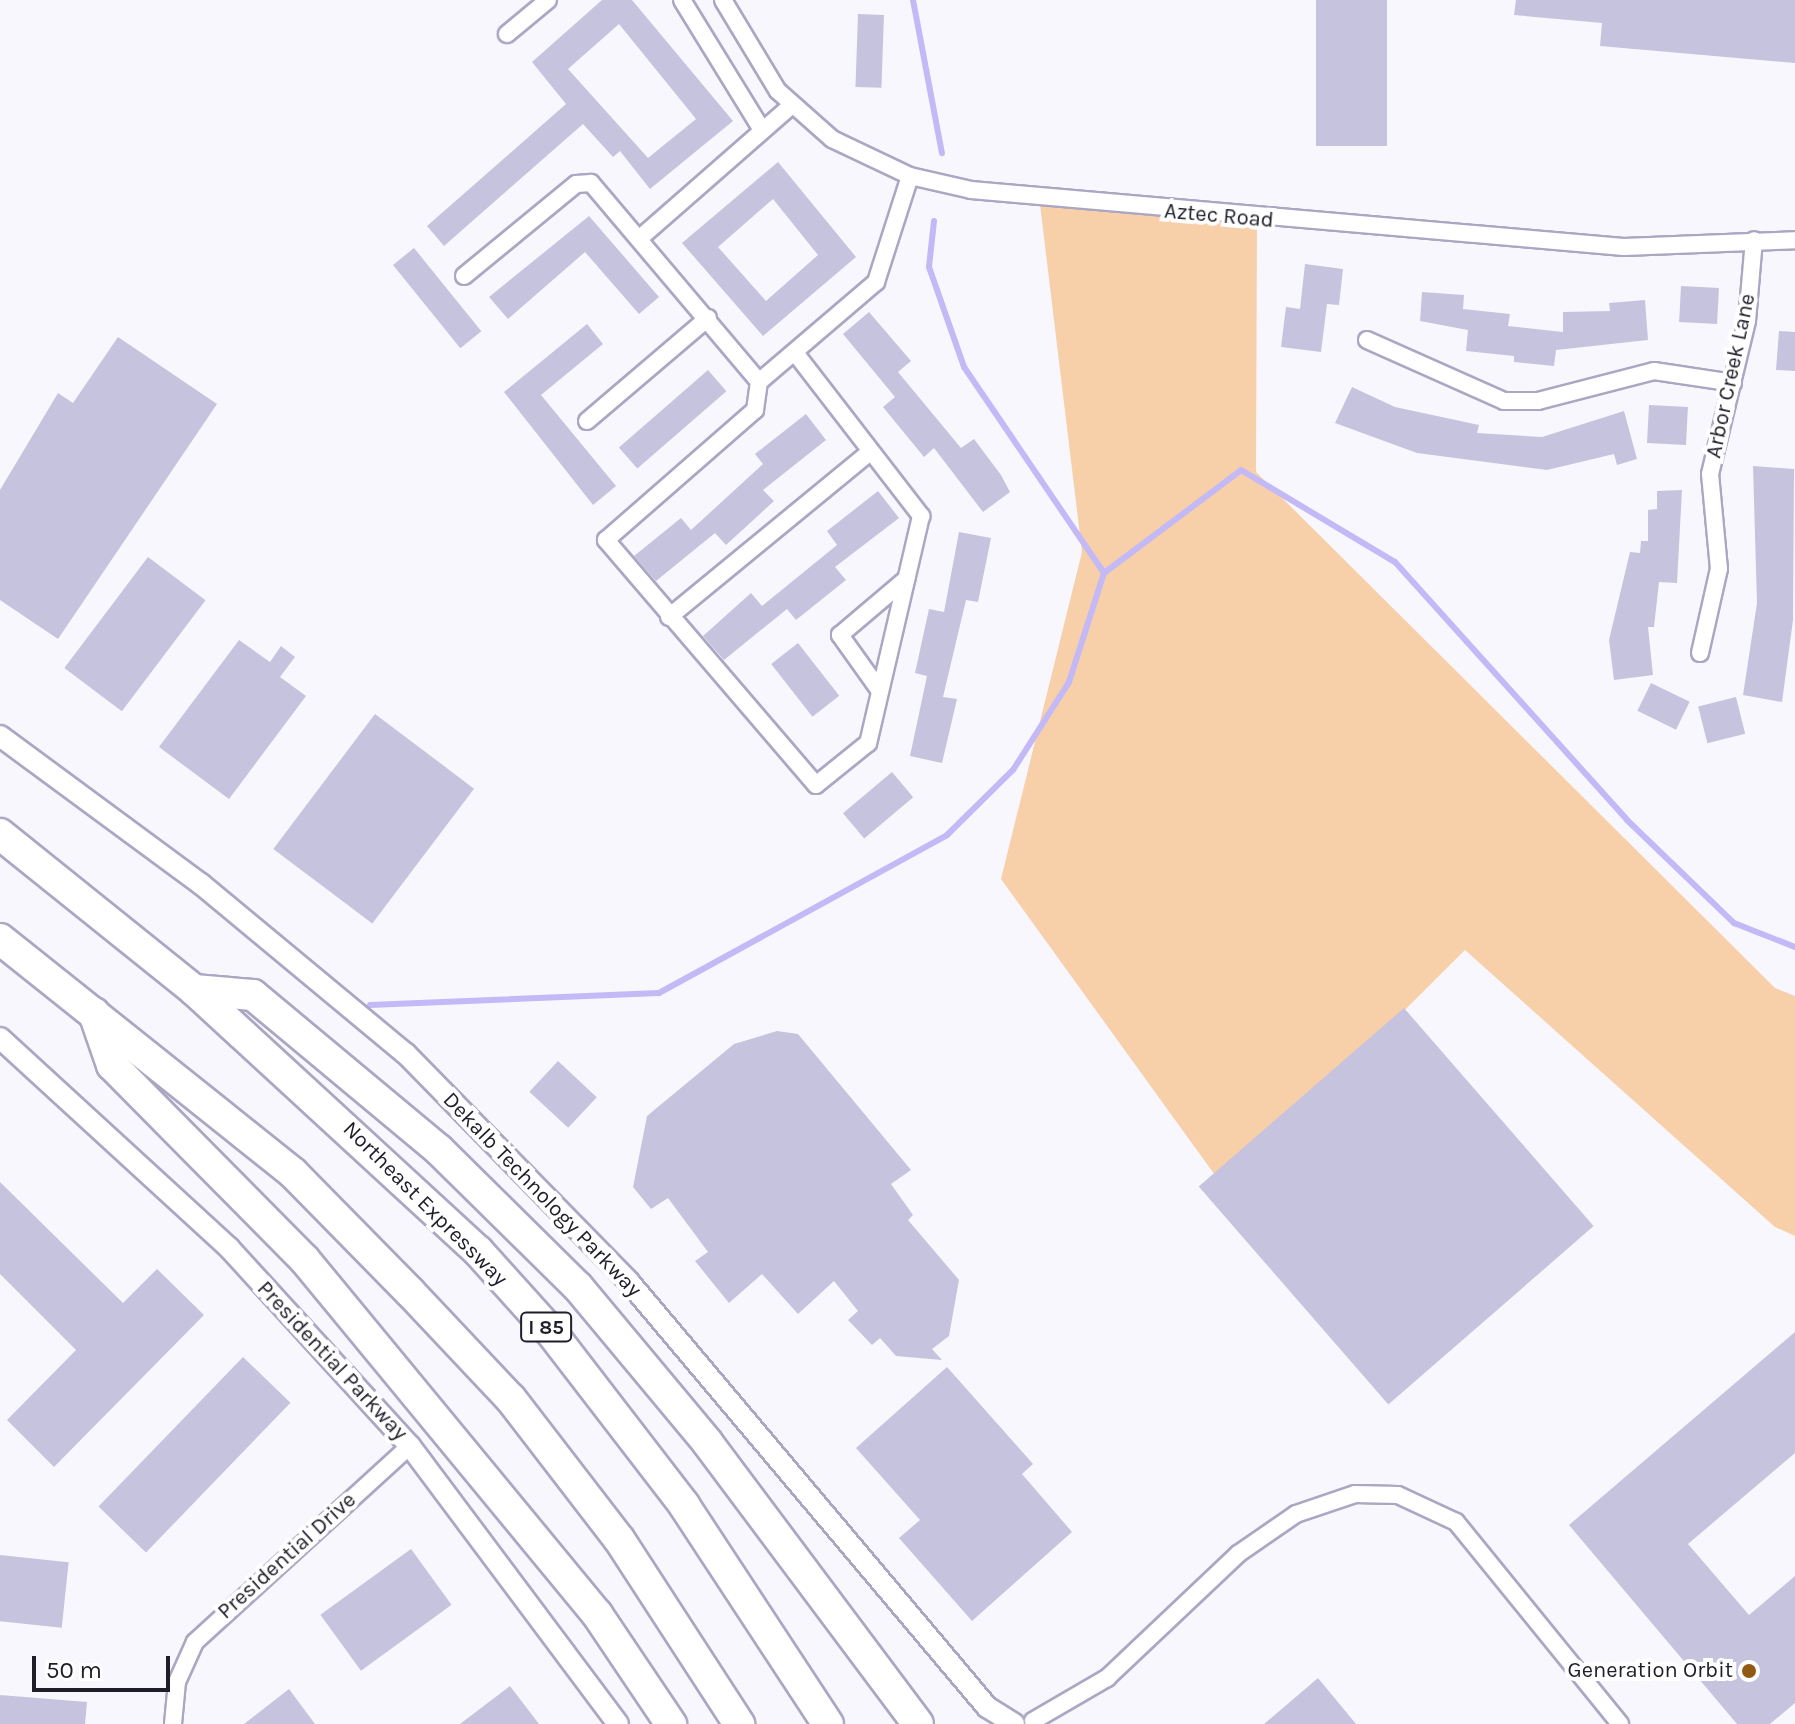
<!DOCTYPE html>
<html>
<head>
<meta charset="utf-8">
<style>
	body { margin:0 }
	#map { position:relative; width:1795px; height:1724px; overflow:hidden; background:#f8f7fd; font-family:Karla,sans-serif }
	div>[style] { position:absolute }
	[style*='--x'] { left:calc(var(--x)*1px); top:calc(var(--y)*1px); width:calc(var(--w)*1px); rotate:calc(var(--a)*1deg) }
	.green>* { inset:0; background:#f7cfa9 }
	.stream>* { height:6px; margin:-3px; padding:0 3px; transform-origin:3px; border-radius:3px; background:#c3b9f6 }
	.building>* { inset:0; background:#c6c3df; transform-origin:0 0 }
	.roads { filter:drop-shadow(2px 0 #aba7c3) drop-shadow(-2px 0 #aba7c3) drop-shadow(0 2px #aba7c3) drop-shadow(0 -2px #aba7c3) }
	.minor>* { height:16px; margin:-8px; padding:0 8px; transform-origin:8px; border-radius:8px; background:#fff }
	.tertiary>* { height:20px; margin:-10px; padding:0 10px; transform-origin:10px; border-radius:10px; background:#fff }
	.motorway>* { height:30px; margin:-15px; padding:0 15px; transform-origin:15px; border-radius:15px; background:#fff }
	.dots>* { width:22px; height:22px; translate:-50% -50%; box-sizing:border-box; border:4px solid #fff; border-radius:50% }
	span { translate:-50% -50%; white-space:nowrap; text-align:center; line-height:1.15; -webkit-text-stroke:8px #fff; paint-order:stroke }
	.shield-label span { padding:2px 6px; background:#fff; border:2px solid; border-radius:6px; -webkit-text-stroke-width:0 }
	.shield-label { font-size:20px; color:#1f1d28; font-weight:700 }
	.street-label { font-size:22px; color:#1f1d28 }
	.poi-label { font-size:22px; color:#1f1d28 }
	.right { translate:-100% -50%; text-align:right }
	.scale { position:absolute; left:32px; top:1656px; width:138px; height:36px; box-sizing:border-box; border:4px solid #1f1d28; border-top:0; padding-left:10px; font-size:24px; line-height:28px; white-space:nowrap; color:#1f1d28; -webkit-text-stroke:6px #fff; paint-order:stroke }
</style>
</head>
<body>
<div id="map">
	<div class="green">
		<div style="clip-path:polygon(1039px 196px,1257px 215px,1256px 472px,1775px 988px,1795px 996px,1795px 1236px,1775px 1227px,1465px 950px,1225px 1189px,1001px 879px,1082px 552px)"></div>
	</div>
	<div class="stream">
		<div style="--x:913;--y:0;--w:156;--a:79.3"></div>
		<div style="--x:934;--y:221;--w:46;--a:96.2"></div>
		<div style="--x:929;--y:267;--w:106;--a:70.7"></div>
		<div style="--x:964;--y:367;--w:249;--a:55.8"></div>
		<div style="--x:370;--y:1005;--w:289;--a:-2.4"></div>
		<div style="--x:659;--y:993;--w:328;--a:-28.7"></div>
		<div style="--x:947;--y:835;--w:93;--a:-44.6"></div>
		<div style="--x:1013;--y:770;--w:104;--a:-57.5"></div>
		<div style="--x:1069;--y:682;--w:114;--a:-72.2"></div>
		<div style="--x:1104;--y:573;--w:171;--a:-36.9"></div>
		<div style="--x:1241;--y:470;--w:179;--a:30.9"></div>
		<div style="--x:1395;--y:562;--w:347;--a:48"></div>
		<div style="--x:1627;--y:820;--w:149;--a:43.9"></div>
		<div style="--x:1734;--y:923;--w:66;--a:21.5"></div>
	</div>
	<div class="building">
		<div style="clip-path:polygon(evenodd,602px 0,632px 0,733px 121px,650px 189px,620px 151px,613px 157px,583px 124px,444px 246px,427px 226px,566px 104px,532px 62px,602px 0,619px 24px,696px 119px,648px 158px,568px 69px,619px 24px)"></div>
		<div style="left:1316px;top:0;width:71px;height:146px"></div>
		<div style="clip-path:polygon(1516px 0,1795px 0,1795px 63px,1600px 46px,1602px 23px,1514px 15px)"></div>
		<div style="left:858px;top:14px;width:26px;height:73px;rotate:2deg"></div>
		<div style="clip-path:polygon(evenodd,778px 162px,856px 257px,763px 336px,682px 243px,778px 162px,773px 199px,818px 255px,766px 301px,718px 247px,773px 199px)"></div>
		<div style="clip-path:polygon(589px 216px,659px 297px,639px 314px,585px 252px,508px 319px,489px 297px)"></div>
		<div style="left:414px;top:248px;width:107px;height:27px;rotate:51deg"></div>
		<div style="clip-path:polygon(1305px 264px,1343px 269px,1339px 305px,1327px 304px,1321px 352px,1281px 347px,1286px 307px,1300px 309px)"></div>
		<div style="left:1681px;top:286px;width:38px;height:36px;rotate:3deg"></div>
		<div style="clip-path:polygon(1422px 292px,1464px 295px,1463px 309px,1510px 314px,1508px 326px,1563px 332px,1563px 312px,1610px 311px,1609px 303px,1645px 300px,1648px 340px,1556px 350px,1554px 366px,1514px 362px,1514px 356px,1466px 351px,1468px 330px,1420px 321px)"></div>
		<div style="clip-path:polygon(869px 312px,911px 361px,898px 372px,961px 448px,974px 439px,1001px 475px,1010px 492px,983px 512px,934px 448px,924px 457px,883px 407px,895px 397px,843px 334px)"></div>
		<div style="clip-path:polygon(587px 324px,603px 344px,541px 395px,616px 486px,593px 505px,504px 392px)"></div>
		<div style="clip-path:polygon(1779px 331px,1795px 332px,1795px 371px,1776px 370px)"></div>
		<div style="clip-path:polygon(118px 337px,217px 404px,58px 639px,0 600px,0 490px,58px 393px,73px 403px)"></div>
		<div style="left:708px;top:370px;width:28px;height:118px;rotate:49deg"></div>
		<div style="clip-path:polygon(1352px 387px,1395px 407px,1479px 425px,1477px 433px,1542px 437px,1624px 411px,1637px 459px,1617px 465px,1614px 454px,1547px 470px,1417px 453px,1335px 423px)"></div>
		<div style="left:1649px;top:405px;width:39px;height:38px;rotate:3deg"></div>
		<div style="clip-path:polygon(806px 414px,826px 440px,763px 490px,774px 501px,726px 545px,715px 533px,656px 581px,634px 556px,681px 518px,691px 530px,763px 464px,755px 454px)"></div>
		<div style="clip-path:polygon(1753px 466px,1794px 469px,1793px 620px,1782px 702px,1743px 695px,1757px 603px)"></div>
		<div style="clip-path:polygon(1682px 490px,1677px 583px,1659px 582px,1654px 627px,1648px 627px,1653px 675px,1614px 680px,1609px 640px,1630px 552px,1640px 553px,1641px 541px,1648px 541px,1648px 510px,1657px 509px,1657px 491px)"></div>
		<div style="clip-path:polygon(878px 491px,899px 518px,835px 567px,846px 580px,796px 620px,787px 609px,724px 660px,703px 636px,751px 593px,762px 606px,837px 545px,827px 531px)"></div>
		<div style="clip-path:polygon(959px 532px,991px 538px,978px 602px,966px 600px,943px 697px,957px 699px,942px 763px,910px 756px,927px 676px,915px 673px,929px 609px,944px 612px)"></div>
		<div style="left:148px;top:557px;width:72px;height:139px;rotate:37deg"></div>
		<div style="clip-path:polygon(239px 640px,270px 662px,281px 646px,295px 657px,280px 677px,306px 696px,229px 799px,159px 747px)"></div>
		<div style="left:798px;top:643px;width:67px;height:34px;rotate:52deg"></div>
		<div style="left:1651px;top:683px;width:43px;height:31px;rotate:26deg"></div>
		<div style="left:1736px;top:697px;width:38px;height:39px;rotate:76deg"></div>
		<div style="left:375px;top:714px;width:124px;height:169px;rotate:37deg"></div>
		<div style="left:892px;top:772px;width:33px;height:64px;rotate:50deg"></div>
		<div style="left:1404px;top:1008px;width:289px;height:272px;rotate:49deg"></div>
		<div style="clip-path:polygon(777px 1031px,798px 1034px,911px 1170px,891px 1184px,913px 1215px,908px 1220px,959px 1280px,949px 1336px,932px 1349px,942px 1360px,896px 1356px,880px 1338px,872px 1345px,848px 1320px,858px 1311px,834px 1281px,798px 1314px,762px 1274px,729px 1303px,695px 1261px,708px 1252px,668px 1198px,651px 1209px,633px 1187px,647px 1116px,734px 1044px)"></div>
		<div style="left:558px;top:1061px;width:53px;height:42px;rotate:43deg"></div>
		<div style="clip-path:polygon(0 1182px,123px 1303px,157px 1269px,204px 1315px,54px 1467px,7px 1420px,76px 1350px,0 1274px)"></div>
		<div style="clip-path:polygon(1795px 1332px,1795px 1453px,1688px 1544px,1749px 1615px,1795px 1576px,1795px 1703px,1770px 1724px,1737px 1724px,1569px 1525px)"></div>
		<div style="left:243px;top:1357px;width:66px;height:208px;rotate:44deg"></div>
		<div style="clip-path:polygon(947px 1367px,1033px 1464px,1022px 1474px,1072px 1532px,972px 1621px,899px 1538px,920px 1520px,856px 1448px)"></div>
		<div style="left:411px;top:1549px;width:69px;height:112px;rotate:54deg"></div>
		<div style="left:0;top:1555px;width:69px;height:66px;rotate:6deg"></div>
		<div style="clip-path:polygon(1318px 1678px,1356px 1724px,1264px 1724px)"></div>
		<div style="clip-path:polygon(510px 1686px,539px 1724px,460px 1724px)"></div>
		<div style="clip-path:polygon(289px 1689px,315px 1724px,244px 1724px)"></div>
		<div style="clip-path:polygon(0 1695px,87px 1702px,85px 1724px,0 1724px)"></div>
	</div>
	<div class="roads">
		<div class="minor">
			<div style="--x:682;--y:0;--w:153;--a:58.4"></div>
			<div style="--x:723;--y:0;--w:106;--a:58.9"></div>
			<div style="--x:778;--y:91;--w:72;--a:41.6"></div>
			<div style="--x:832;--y:139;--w:86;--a:25.4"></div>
			<div style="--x:910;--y:176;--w:63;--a:12.9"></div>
			<div style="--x:971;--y:190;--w:655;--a:4.99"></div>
			<div style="--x:1624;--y:247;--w:171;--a:-2.3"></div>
			<div style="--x:507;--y:34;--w:53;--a:-39.7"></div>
			<div style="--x:640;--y:238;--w:202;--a:-41.2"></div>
			<div style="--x:464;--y:276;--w:145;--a:-39.4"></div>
			<div style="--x:576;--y:184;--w:15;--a:-4"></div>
			<div style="--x:591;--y:183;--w:260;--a:49.8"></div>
			<div style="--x:1367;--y:340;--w:150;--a:24"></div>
			<div style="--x:1504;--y:401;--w:34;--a:0"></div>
			<div style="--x:1538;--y:401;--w:120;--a:-14.5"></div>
			<div style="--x:1654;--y:371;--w:80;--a:8.6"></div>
			<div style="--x:796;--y:354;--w:205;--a:52.3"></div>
			<div style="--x:921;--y:516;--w:233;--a:103.1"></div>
			<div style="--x:868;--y:743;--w:67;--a:141.1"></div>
			<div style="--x:816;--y:785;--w:323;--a:-130.6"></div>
			<div style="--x:606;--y:540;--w:198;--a:-41.1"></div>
			<div style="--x:755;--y:410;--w:28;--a:-82"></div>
			<div style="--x:759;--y:382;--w:154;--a:-40.5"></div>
			<div style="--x:876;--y:282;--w:111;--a:-72.2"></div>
			<div style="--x:587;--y:421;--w:159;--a:-40.4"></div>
			<div style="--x:669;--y:617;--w:260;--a:-39.4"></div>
			<div style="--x:1700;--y:653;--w:86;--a:-77.3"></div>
			<div style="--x:1719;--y:569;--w:95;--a:-95.4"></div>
			<div style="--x:1710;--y:474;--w:157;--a:-76.4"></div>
			<div style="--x:1747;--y:321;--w:81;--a:-85.1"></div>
			<div style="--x:880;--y:691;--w:69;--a:-125.5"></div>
			<div style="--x:840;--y:635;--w:87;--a:-40.3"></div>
			<div style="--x:1033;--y:1721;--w:86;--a:-30.2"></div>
			<div style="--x:1107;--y:1678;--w:180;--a:-43.4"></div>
			<div style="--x:1238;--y:1554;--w:70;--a:-34.6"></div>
			<div style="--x:1296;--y:1514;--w:62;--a:-18.7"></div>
			<div style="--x:1355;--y:1494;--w:43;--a:1.3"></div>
			<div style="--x:1398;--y:1495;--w:64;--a:25"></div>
			<div style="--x:1456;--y:1522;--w:260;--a:50.9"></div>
			<div style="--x:173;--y:1724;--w:42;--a:-84.6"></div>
			<div style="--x:177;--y:1682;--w:44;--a:-65.8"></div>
			<div style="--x:195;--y:1642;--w:291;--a:-42.4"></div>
		</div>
		<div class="tertiary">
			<div style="--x:0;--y:736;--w:250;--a:36.4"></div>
			<div style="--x:201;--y:884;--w:266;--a:39.7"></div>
			<div style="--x:406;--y:1054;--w:319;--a:45.6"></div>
			<div style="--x:629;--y:1282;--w:556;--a:49.89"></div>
			<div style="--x:987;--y:1707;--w:32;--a:32"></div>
			<div style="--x:0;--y:1038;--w:311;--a:42.5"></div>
			<div style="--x:229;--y:1248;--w:268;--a:47.6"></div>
			<div style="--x:410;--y:1446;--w:347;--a:53.2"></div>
		</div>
		<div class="motorway">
			<div style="--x:0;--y:834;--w:249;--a:38.8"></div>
			<div style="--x:194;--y:990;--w:386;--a:42.6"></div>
			<div style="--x:478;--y:1251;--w:109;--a:48"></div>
			<div style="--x:551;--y:1332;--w:218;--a:52.4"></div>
			<div style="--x:684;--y:1505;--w:262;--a:56.7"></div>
			<div style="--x:0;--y:939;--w:375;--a:38.6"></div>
			<div style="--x:293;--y:1173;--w:167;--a:45.5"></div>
			<div style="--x:410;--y:1292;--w:147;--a:46.7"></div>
			<div style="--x:511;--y:1399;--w:177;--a:52.4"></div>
			<div style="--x:619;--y:1539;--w:221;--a:57"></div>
			<div style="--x:194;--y:990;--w:59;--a:4.8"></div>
			<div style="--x:253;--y:995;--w:241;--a:39.8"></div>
			<div style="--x:438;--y:1149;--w:197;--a:44.6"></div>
			<div style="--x:578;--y:1287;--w:202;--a:50.2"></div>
			<div style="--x:707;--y:1442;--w:352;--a:53.2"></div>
			<div style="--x:94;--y:1013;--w:55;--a:70.9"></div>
			<div style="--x:112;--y:1065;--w:274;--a:45.3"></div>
			<div style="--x:305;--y:1260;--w:459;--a:50.5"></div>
			<div style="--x:597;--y:1614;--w:133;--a:56.1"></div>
		</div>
	</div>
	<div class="dots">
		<div style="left:1749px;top:1671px;background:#915913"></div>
	</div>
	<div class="shield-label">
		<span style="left:546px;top:1327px">I 85</span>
	</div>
	<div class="street-label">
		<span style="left:1219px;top:216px;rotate:5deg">Aztec Road</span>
		<span style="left:1731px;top:376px;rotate:-78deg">Arbor Creek Lane</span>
		<span style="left:542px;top:1195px;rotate:46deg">Dekalb Technology Parkway</span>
		<span style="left:425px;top:1204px;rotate:45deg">Northeast Expressway</span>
		<span style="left:332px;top:1361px;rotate:47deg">Presidential Parkway</span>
		<span style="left:287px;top:1556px;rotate:-42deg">Presidential Drive</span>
	</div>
	<div class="poi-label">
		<span class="right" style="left:1733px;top:1671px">Generation Orbit</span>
	</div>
	<div class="scale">50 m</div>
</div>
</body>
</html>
